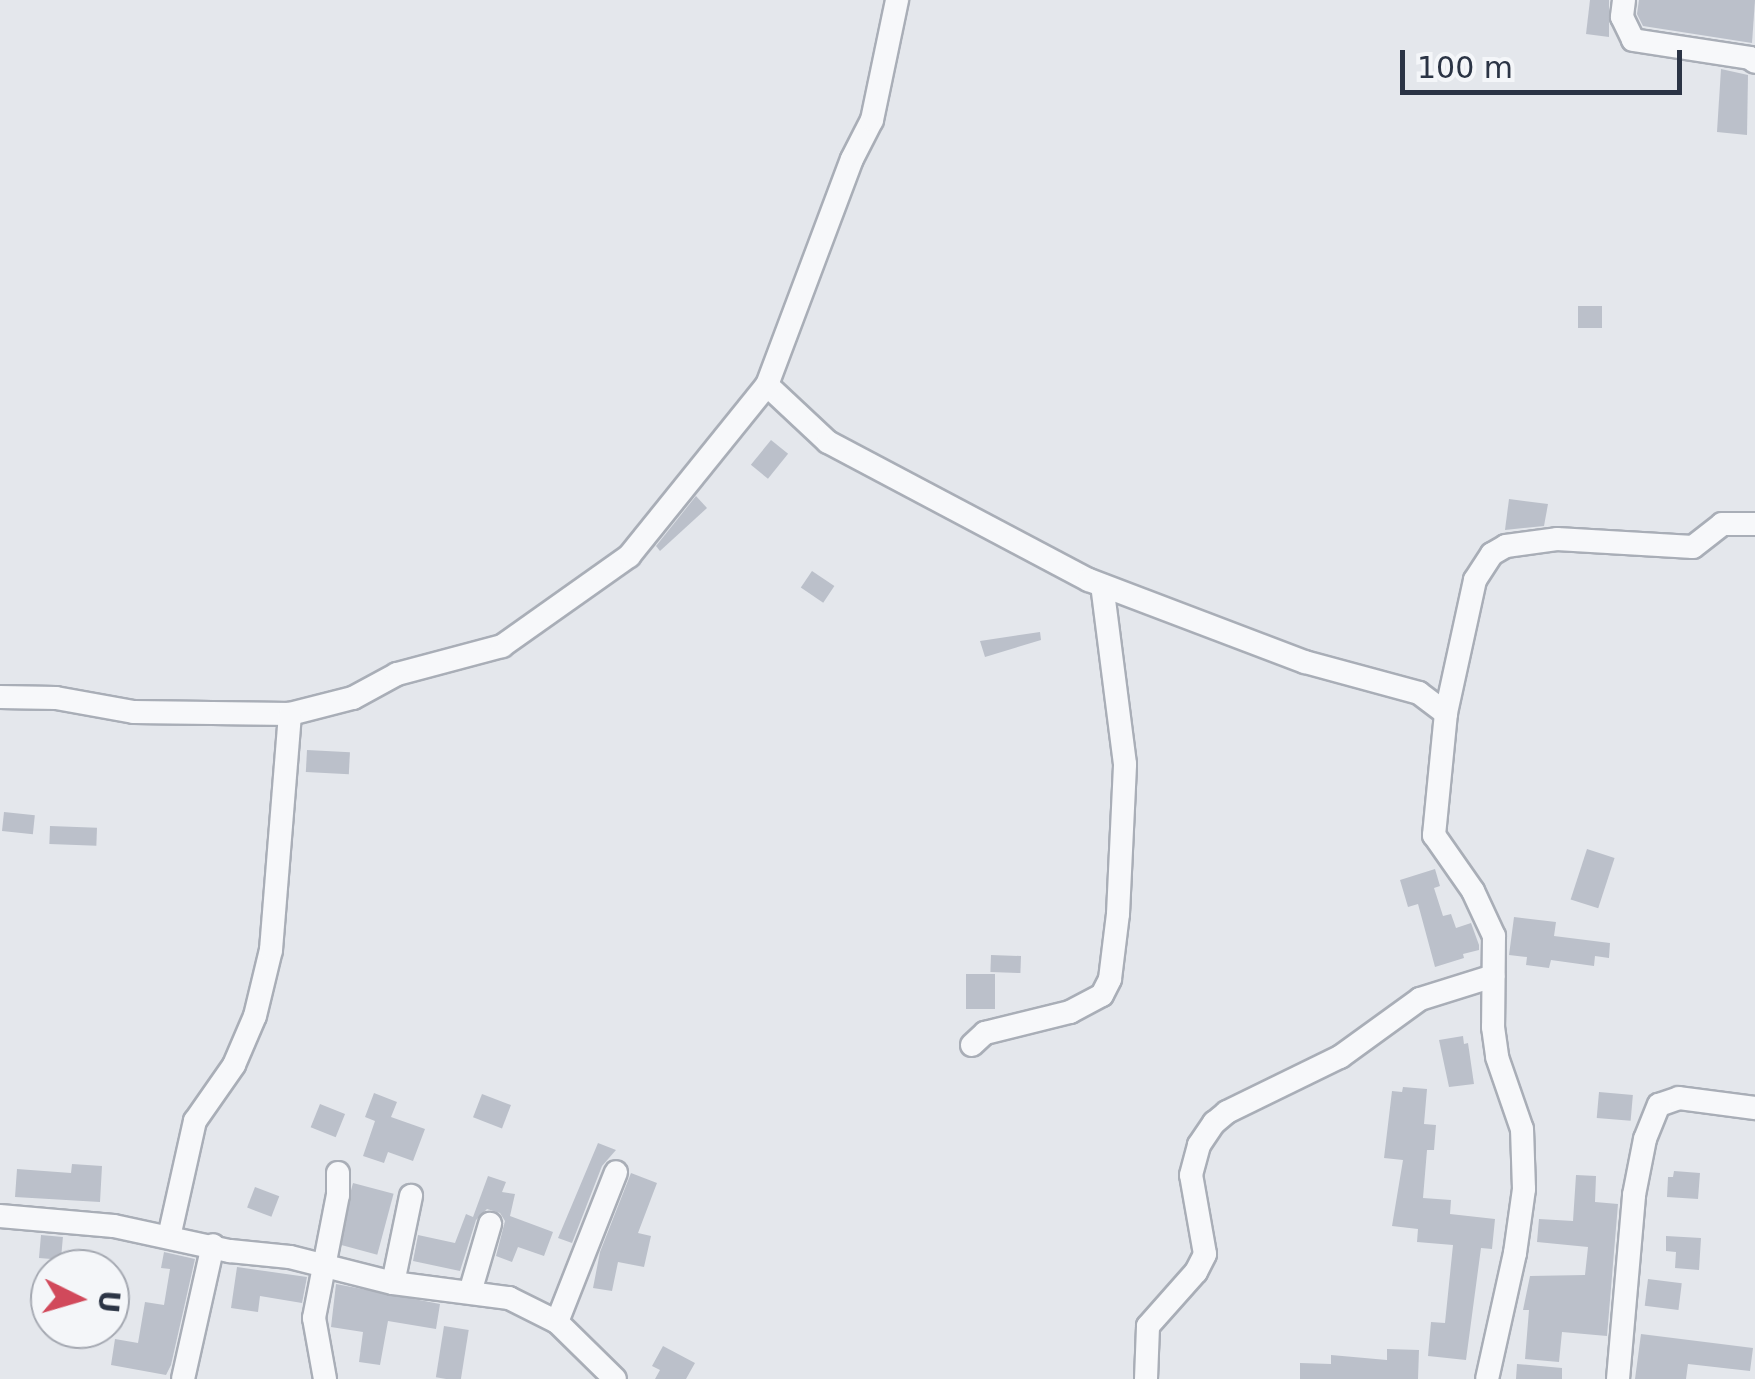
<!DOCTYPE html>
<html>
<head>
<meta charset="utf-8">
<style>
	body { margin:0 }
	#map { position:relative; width:1755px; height:1379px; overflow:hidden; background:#e4e7ec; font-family:"DejaVu Sans",sans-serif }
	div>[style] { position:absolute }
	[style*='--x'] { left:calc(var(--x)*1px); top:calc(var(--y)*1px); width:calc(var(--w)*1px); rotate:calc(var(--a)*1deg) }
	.building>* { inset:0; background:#bbc0ca; transform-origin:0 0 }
	.roads { filter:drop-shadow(2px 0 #a9aeb7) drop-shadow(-2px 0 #a9aeb7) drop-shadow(0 2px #a9aeb7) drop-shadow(0 -2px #a9aeb7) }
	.minor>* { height:22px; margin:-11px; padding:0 11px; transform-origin:11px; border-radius:11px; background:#f7f8fa }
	span { translate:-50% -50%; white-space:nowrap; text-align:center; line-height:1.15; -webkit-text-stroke:8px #f4f6f9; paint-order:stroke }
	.north { position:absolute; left:30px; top:1249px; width:100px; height:100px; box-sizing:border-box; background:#f4f6f9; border:2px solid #a4a8b1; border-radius:50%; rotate:95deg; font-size:28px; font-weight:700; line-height:40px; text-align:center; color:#2b3445 }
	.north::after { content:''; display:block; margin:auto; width:35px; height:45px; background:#d1495b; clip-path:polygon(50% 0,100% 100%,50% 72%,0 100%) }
	.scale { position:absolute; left:1400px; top:50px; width:282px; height:45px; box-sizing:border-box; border:5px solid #2b3445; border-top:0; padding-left:12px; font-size:30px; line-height:35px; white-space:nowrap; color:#2b3445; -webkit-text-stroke:8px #f4f6f9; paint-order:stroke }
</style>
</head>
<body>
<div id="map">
	<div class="building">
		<div style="clip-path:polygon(1590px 0,1609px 0,1609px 37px,1586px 34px)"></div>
		<div style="clip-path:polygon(1639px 0,1755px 0,1752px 43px,1643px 26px,1637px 14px)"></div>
		<div style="clip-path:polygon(1721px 69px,1748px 75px,1747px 135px,1717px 132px)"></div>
		<div style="left:1578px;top:306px;width:24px;height:22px"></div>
		<div style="left:771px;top:440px;width:22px;height:32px;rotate:39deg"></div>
		<div style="clip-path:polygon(696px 496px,707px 508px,660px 551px,656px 546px)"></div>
		<div style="clip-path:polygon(1509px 499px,1548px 504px,1544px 526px,1505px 530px)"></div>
		<div style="left:812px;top:571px;width:27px;height:20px;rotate:34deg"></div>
		<div style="clip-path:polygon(1040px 632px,1041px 640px,985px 657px,980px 641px)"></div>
		<div style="left:307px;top:750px;width:43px;height:22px;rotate:3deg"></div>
		<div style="left:4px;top:812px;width:31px;height:19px;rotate:6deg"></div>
		<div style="left:50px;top:826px;width:47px;height:18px;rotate:2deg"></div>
		<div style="left:1587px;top:849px;width:29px;height:53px;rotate:18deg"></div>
		<div style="clip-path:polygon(1435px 869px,1440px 886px,1434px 888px,1443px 916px,1451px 914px,1456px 928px,1471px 923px,1479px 945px,1479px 950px,1463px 954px,1464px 958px,1435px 967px,1418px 904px,1408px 907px,1400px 880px)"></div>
		<div style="clip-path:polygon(1514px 917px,1556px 922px,1554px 936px,1610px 943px,1609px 958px,1595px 956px,1594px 966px,1551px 960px,1549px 968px,1526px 965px,1527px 957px,1509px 955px)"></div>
		<div style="left:991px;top:955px;width:30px;height:17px;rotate:2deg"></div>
		<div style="left:966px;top:974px;width:29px;height:35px"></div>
		<div style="clip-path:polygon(1463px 1036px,1464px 1044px,1468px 1043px,1474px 1084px,1449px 1087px,1439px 1040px)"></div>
		<div style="clip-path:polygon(1403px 1087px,1427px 1089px,1424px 1124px,1436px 1125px,1434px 1150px,1427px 1150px,1423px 1198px,1451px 1200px,1450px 1214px,1495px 1219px,1492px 1249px,1481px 1248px,1466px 1360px,1428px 1356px,1431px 1322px,1445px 1323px,1453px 1245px,1417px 1242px,1418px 1229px,1392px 1226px,1403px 1160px,1384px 1158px,1392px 1091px,1402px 1092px)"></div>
		<div style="left:1599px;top:1092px;width:34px;height:26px;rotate:5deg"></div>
		<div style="clip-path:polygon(374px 1093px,397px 1102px,391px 1117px,425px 1129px,413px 1161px,388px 1152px,384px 1163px,363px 1156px,375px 1121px,365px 1117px)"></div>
		<div style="left:482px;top:1094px;width:31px;height:25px;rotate:21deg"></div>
		<div style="left:320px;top:1104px;width:27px;height:25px;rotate:22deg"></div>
		<div style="clip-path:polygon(598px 1143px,616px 1150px,602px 1166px,572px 1243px,558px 1238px)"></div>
		<div style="clip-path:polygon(72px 1164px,102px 1166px,100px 1202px,15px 1197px,17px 1169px,71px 1173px)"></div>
		<div style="clip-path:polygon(1674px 1171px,1700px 1173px,1698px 1199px,1667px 1197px,1668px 1177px,1673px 1177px)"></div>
		<div style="clip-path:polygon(631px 1173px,657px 1183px,638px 1233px,651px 1236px,644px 1267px,618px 1262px,612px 1291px,593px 1288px,600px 1252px)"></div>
		<div style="clip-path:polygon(1576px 1175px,1596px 1176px,1595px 1202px,1618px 1204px,1607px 1336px,1562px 1332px,1559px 1362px,1525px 1359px,1529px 1310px,1523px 1310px,1530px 1276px,1585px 1275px,1588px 1247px,1537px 1242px,1539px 1219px,1573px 1221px)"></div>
		<div style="clip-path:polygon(488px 1176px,506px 1182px,502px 1192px,515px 1194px,510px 1216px,553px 1232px,544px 1256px,518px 1247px,512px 1262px,496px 1256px,505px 1221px,500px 1213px,487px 1209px,476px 1220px,460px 1271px,413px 1261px,418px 1235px,455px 1243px,466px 1214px,473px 1217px)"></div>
		<div style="left:353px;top:1183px;width:42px;height:63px;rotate:15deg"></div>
		<div style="left:255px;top:1187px;width:26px;height:22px;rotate:21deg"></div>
		<div style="left:41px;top:1235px;width:22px;height:23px;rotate:5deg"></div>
		<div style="clip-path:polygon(1666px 1236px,1701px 1238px,1699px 1270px,1675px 1268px,1676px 1252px,1666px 1251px)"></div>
		<div style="clip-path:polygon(164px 1252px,195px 1259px,171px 1365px,166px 1375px,111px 1365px,115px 1339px,138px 1343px,145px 1302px,164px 1305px,170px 1269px,161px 1268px)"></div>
		<div style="clip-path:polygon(237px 1267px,307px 1277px,302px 1303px,260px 1296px,258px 1312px,231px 1308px)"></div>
		<div style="left:1648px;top:1279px;width:34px;height:27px;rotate:7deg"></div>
		<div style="clip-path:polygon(336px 1284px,440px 1304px,436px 1329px,388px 1321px,380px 1365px,359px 1362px,363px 1332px,331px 1327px)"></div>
		<div style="left:444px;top:1326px;width:25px;height:52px;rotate:9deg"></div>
		<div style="clip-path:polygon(1641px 1334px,1753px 1348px,1750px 1371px,1688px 1364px,1686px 1379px,1635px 1379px)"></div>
		<div style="clip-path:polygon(663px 1346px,695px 1363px,686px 1379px,655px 1379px,660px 1370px,652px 1366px)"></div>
		<div style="clip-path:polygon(1387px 1349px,1419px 1350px,1418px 1379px,1300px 1379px,1300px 1363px,1331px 1364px,1331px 1355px,1387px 1360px)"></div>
		<div style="clip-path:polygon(1517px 1364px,1562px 1368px,1562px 1379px,1516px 1379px)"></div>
	</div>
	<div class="roads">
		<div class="minor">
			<div style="--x:1624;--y:0;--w:17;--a:97"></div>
			<div style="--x:1622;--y:17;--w:25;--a:64"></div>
			<div style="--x:1633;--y:40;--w:118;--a:8.7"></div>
			<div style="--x:1750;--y:58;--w:6;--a:39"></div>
			<div style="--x:767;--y:385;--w:83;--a:43.1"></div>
			<div style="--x:828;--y:442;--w:295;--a:27.9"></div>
			<div style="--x:1089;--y:580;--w:231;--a:20.8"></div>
			<div style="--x:1305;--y:662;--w:118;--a:15.2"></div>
			<div style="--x:1419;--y:693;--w:34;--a:37"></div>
			<div style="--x:1446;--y:713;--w:123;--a:95.6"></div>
			<div style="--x:1434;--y:835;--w:68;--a:55.1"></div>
			<div style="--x:1473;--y:891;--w:50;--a:65"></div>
			<div style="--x:1494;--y:936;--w:91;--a:90.6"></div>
			<div style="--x:1493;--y:1027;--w:30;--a:82"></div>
			<div style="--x:1497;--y:1057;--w:76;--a:70.9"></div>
			<div style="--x:1522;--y:1129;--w:60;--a:88.1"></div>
			<div style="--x:1524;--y:1189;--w:65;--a:98"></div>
			<div style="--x:1515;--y:1253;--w:129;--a:102.5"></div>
			<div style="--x:0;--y:697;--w:56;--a:1"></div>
			<div style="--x:56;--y:698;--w:79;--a:10.2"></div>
			<div style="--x:134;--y:712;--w:156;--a:0.7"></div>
			<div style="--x:290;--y:714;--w:65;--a:-14.3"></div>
			<div style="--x:353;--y:698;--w:50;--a:-28.6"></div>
			<div style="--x:397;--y:674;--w:109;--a:-14.9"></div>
			<div style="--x:502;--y:646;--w:156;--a:-35.3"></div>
			<div style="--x:629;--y:556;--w:220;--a:-51.1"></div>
			<div style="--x:767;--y:385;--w:241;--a:-69.4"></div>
			<div style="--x:852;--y:159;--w:44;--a:-62.9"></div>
			<div style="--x:872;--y:120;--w:123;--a:-78.2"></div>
			<div style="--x:1446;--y:713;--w:136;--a:-77.7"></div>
			<div style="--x:1475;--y:580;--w:31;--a:-57"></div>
			<div style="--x:1492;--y:554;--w:16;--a:-30"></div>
			<div style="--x:1506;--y:546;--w:51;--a:-7.8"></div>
			<div style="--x:1557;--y:539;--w:136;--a:3.4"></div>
			<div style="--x:1693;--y:547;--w:37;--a:-38"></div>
			<div style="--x:1722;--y:524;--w:33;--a:0"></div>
			<div style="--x:972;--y:1045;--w:18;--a:-43"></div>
			<div style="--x:985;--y:1033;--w:88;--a:-13.9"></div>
			<div style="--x:1070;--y:1012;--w:36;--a:-28"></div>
			<div style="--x:1102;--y:995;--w:18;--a:-63"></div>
			<div style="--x:1110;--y:979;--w:65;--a:-83"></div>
			<div style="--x:1118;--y:914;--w:150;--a:-87.3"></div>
			<div style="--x:1125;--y:764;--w:180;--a:-97.3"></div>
			<div style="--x:0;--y:1216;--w:114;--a:5"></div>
			<div style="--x:114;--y:1226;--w:119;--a:12.2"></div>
			<div style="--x:230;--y:1251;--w:60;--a:5.7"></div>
			<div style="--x:290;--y:1257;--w:106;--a:14.2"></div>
			<div style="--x:393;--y:1283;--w:117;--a:7.4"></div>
			<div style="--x:509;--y:1298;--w:54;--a:26.6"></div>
			<div style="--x:557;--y:1322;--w:81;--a:44.5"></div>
			<div style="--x:169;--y:1237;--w:119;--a:-77.4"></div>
			<div style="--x:195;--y:1121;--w:68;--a:-55.1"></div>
			<div style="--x:234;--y:1065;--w:53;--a:-66.8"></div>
			<div style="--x:255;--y:1016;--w:68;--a:-76.4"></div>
			<div style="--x:271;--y:950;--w:237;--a:-85.4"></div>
			<div style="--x:393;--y:1283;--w:89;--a:-78.3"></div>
			<div style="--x:471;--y:1289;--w:68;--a:-73.7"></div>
			<div style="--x:557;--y:1322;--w:161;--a:-68.5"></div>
			<div style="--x:183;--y:1379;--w:137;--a:-77.4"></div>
			<div style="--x:325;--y:1379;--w:62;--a:-100.2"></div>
			<div style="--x:314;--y:1318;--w:125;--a:-79"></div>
			<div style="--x:338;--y:1195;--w:22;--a:-90"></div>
			<div style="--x:1146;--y:1379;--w:53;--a:-87.8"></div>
			<div style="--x:1148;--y:1326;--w:72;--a:-48.4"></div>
			<div style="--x:1196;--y:1272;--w:20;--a:-63"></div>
			<div style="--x:1205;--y:1254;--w:80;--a:-100"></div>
			<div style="--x:1191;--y:1175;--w:31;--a:-75"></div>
			<div style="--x:1199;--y:1145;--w:27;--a:-56"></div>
			<div style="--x:1214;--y:1123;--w:17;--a:-40"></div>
			<div style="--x:1227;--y:1112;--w:126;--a:-26"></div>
			<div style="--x:1340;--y:1057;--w:99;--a:-35.9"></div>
			<div style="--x:1420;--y:999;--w:77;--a:-17.3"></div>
			<div style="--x:1618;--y:1379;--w:185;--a:-85"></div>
			<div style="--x:1634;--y:1195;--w:57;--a:-78.9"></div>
			<div style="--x:1645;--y:1139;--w:37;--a:-68"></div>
			<div style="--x:1659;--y:1105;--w:21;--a:-19"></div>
			<div style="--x:1679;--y:1098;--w:77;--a:7.5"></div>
		</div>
	</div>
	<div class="north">U</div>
	<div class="scale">100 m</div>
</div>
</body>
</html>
